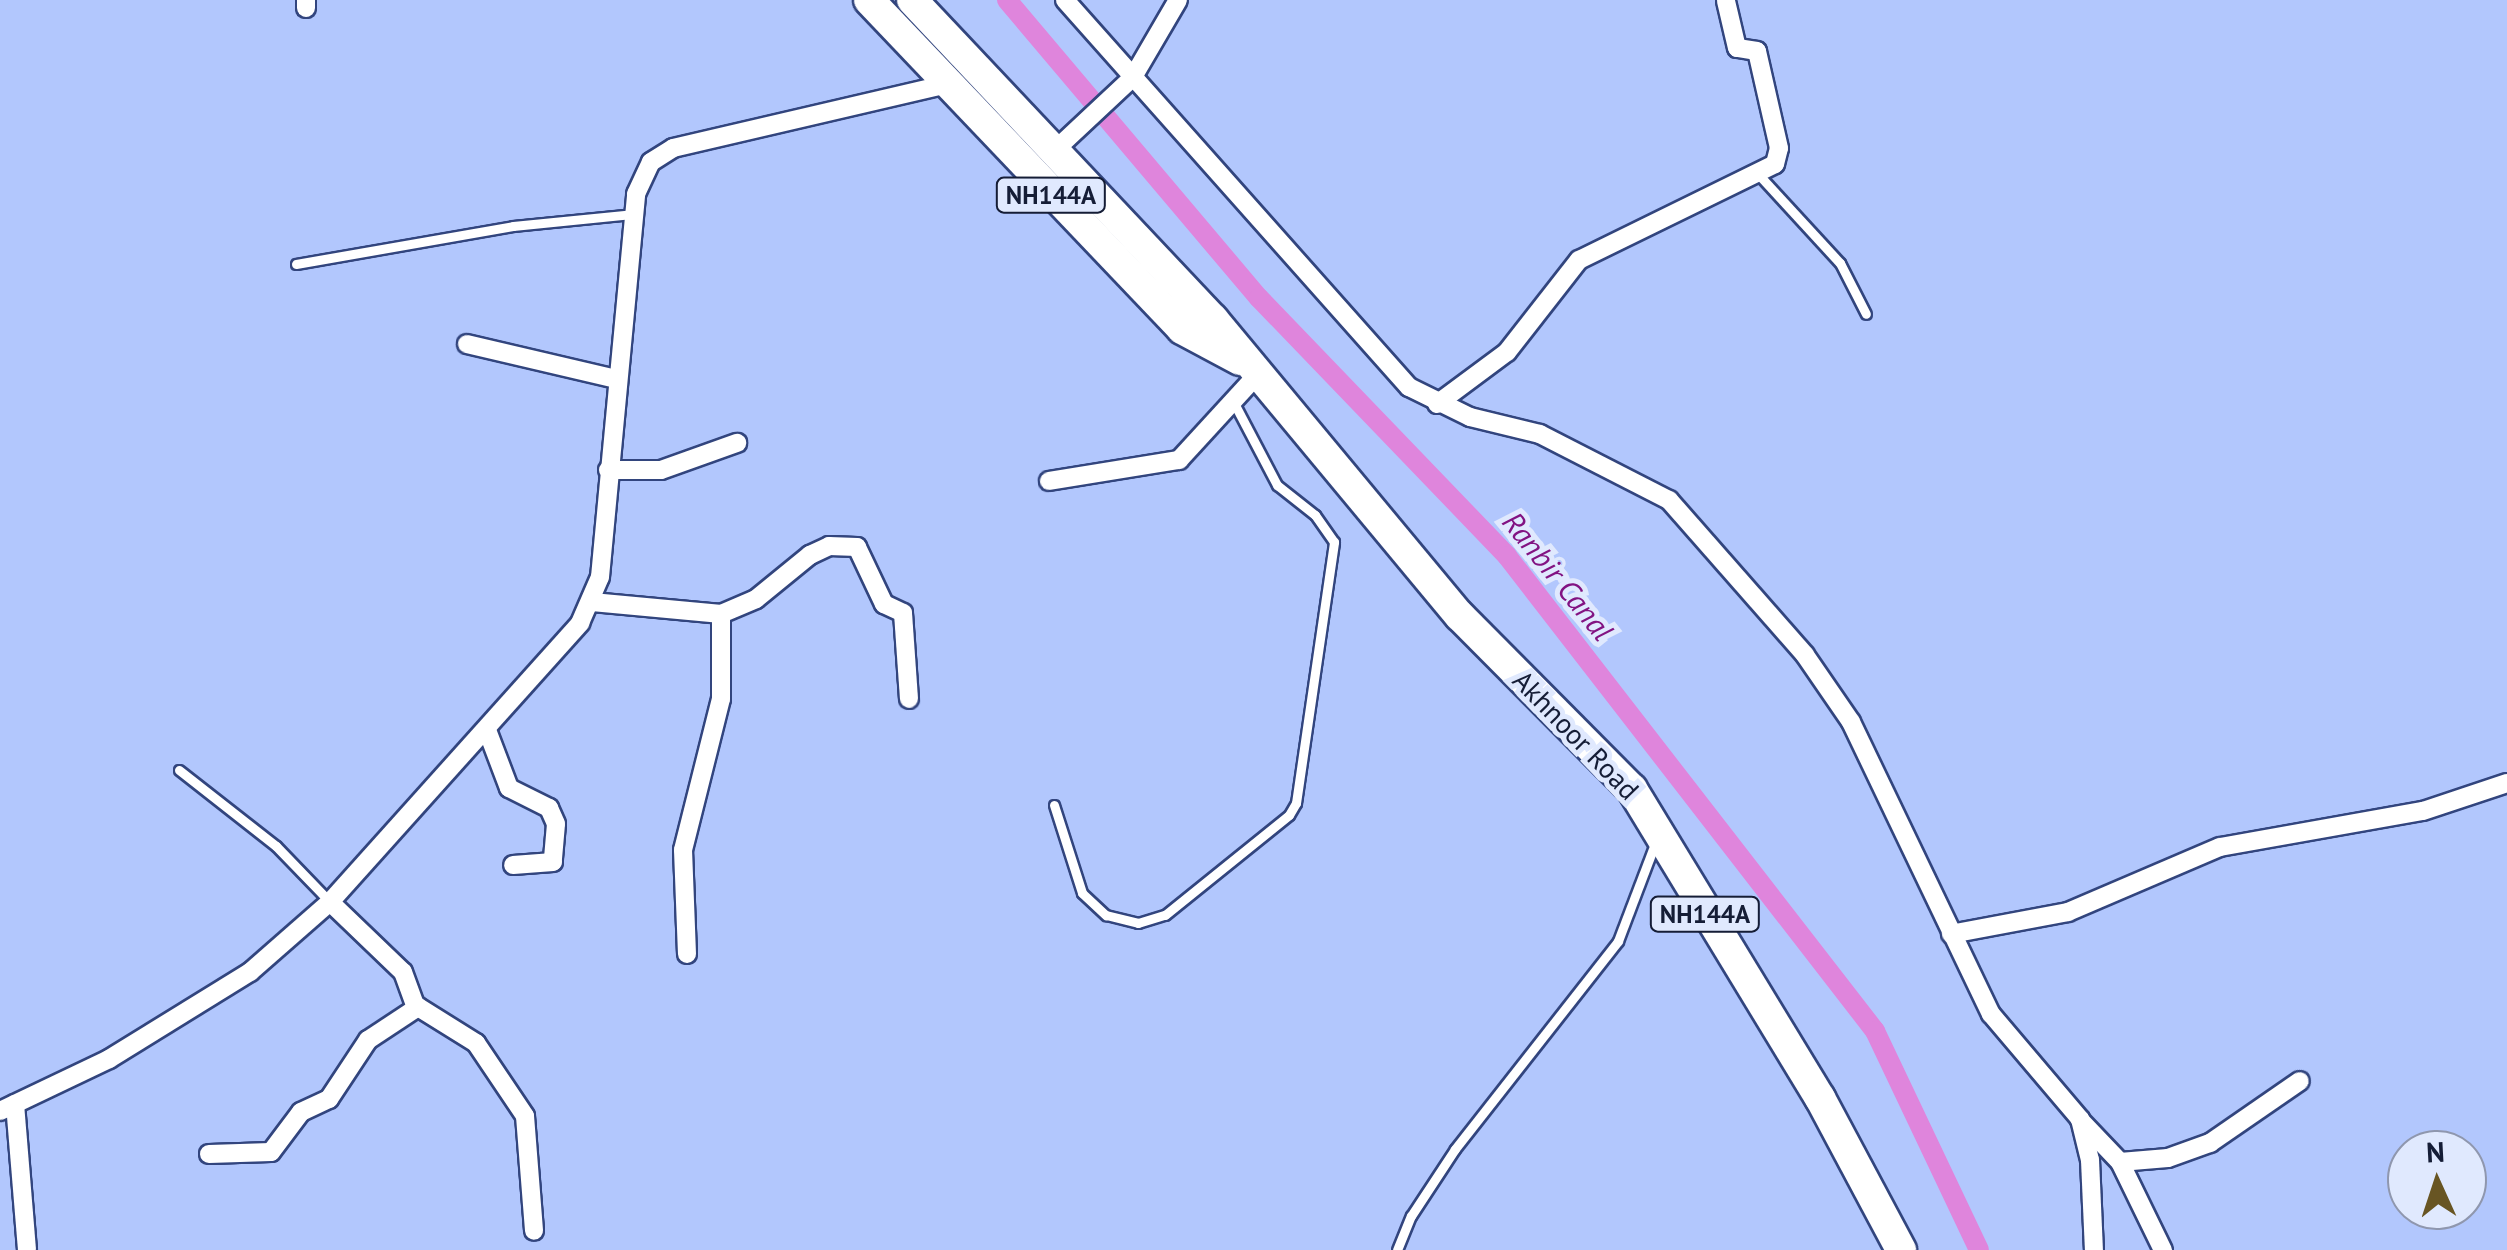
<!DOCTYPE html>
<html>
<head>
<meta charset="utf-8">
<style>
	body { margin:0 }
	#map { position:relative; width:2507px; height:1250px; overflow:hidden; background:#b2c7fd; font-family:"PT Sans",sans-serif }
	div>[style] { position:absolute }
	[style*='--x'] { left:calc(var(--x)*1px); top:calc(var(--y)*1px); width:calc(var(--w)*1px); rotate:calc(var(--a)*1deg) }
	.canal>* { height:20px; margin:-10px; padding:0 10px; transform-origin:10px; border-radius:10px; background:#df85dc }
	.roads { filter:drop-shadow(2px 0 #32457e) drop-shadow(-2px 0 #32457e) drop-shadow(0 2px #32457e) drop-shadow(0 -2px #32457e) }
	.service>* { height:9px; margin:-4.5px; padding:0 4.5px; transform-origin:4.5px; border-radius:4.5px; background:#fff }
	.minor>* { height:18px; margin:-9px; padding:0 9px; transform-origin:9px; border-radius:9px; background:#fff }
	.trunk>* { height:30px; margin:-15px; padding:0 15px; transform-origin:15px; border-radius:15px; background:#fff }
	span { translate:-50% -50%; white-space:nowrap; text-align:center; line-height:1.15; -webkit-text-stroke:10px #e0e9fe; paint-order:stroke }
	.shield-label span { padding:2px 8px; background:#e0e9fe; border:2px solid; border-radius:8px; -webkit-text-stroke-width:0 }
	.shield-label { font-size:25px; color:#151d36; font-weight:700 }
	.street-label { font-size:28px; color:#151d36 }
	.water-label { font-size:30px; color:#821382; font-style:italic }
	.north { position:absolute; left:2387px; top:1130px; width:100px; height:100px; box-sizing:border-box; background:#e0e9fe; border:2px solid #8f97ae; border-radius:50%; rotate:357deg; font-size:28px; font-weight:700; line-height:40px; text-align:center; color:#151d36 }
	.north::after { content:''; display:block; margin:auto; width:35px; height:45px; background:#685523; clip-path:polygon(50% 0,100% 100%,50% 72%,0 100%) }
</style>
</head>
<body>
<div id="map">
	<div class="canal">
		<div style="--x:1007;--y:0;--w:390;--a:49.8"></div>
		<div style="--x:1259;--y:298;--w:358;--a:46.1"></div>
		<div style="--x:1507;--y:556;--w:601;--a:52.23"></div>
		<div style="--x:1875;--y:1031;--w:242;--a:64.6"></div>
	</div>
	<div class="roads">
		<div class="service">
			<div style="--x:1759;--y:175;--w:120;--a:47.4"></div>
			<div style="--x:1840;--y:263;--w:57;--a:63"></div>
			<div style="--x:296;--y:264;--w:220;--a:-9.9"></div>
			<div style="--x:513;--y:226;--w:122;--a:-5.7"></div>
			<div style="--x:179;--y:770;--w:123;--a:38.1"></div>
			<div style="--x:276;--y:846;--w:78;--a:46"></div>
			<div style="--x:1054;--y:805;--w:92;--a:72.3"></div>
			<div style="--x:1082;--y:893;--w:33;--a:43"></div>
			<div style="--x:1106;--y:915;--w:33;--a:14"></div>
			<div style="--x:1138;--y:923;--w:28;--a:-17"></div>
			<div style="--x:1165;--y:915;--w:159;--a:-38.9"></div>
			<div style="--x:1289;--y:815;--w:14;--a:-60"></div>
			<div style="--x:1296;--y:803;--w:264;--a:-81.7"></div>
			<div style="--x:1334;--y:542;--w:33;--a:-125"></div>
			<div style="--x:1315;--y:515;--w:48;--a:-141.7"></div>
			<div style="--x:1277;--y:485;--w:93;--a:-117.7"></div>
			<div style="--x:1397;--y:1250;--w:37;--a:-68"></div>
			<div style="--x:1411;--y:1216;--w:80;--a:-56.7"></div>
			<div style="--x:1455;--y:1149;--w:264;--a:-51.9"></div>
			<div style="--x:1618;--y:941;--w:107;--a:-69.2"></div>
		</div>
		<div class="minor">
			<div style="--x:306;--y:0;--w:8;--a:90"></div>
			<div style="--x:1065;--y:0;--w:518;--a:48.37"></div>
			<div style="--x:1409;--y:387;--w:68;--a:26.2"></div>
			<div style="--x:1470;--y:417;--w:72;--a:13.7"></div>
			<div style="--x:1540;--y:434;--w:145;--a:27.1"></div>
			<div style="--x:1669;--y:500;--w:206;--a:48.7"></div>
			<div style="--x:1805;--y:655;--w:81;--a:55.5"></div>
			<div style="--x:1851;--y:722;--w:324;--a:64.4"></div>
			<div style="--x:1991;--y:1014;--w:138;--a:49.7"></div>
			<div style="--x:2080;--y:1119;--w:42;--a:76.3"></div>
			<div style="--x:2090;--y:1160;--w:90;--a:87.5"></div>
			<div style="--x:1054;--y:151;--w:108;--a:-43.1"></div>
			<div style="--x:1133;--y:77;--w:89;--a:-59.7"></div>
			<div style="--x:467;--y:344;--w:153;--a:13.2"></div>
			<div style="--x:1437;--y:404;--w:87;--a:-36.6"></div>
			<div style="--x:1507;--y:352;--w:117;--a:-52"></div>
			<div style="--x:1579;--y:260;--w:218;--a:-26.1"></div>
			<div style="--x:1775;--y:164;--w:16;--a:-76"></div>
			<div style="--x:1779;--y:148;--w:99;--a:-102.8"></div>
			<div style="--x:1757;--y:51;--w:20;--a:-171"></div>
			<div style="--x:1737;--y:48;--w:48;--a:-103.2"></div>
			<div style="--x:608;--y:470;--w:53;--a:0"></div>
			<div style="--x:661;--y:470;--w:81;--a:-19.6"></div>
			<div style="--x:1049;--y:481;--w:132;--a:-9.2"></div>
			<div style="--x:1179;--y:460;--w:115;--a:-47.5"></div>
			<div style="--x:592;--y:602;--w:130;--a:5.3"></div>
			<div style="--x:721;--y:614;--w:38;--a:-23"></div>
			<div style="--x:756;--y:599;--w:70;--a:-39.2"></div>
			<div style="--x:810;--y:555;--w:21;--a:-25"></div>
			<div style="--x:829;--y:546;--w:28;--a:2"></div>
			<div style="--x:857;--y:547;--w:63;--a:64.7"></div>
			<div style="--x:884;--y:604;--w:21;--a:25"></div>
			<div style="--x:903;--y:613;--w:86;--a:86"></div>
			<div style="--x:487;--y:730;--w:62;--a:69.2"></div>
			<div style="--x:509;--y:788;--w:45;--a:26.6"></div>
			<div style="--x:549;--y:808;--w:17;--a:66"></div>
			<div style="--x:556;--y:824;--w:38;--a:95"></div>
			<div style="--x:553;--y:862;--w:40;--a:175.7"></div>
			<div style="--x:330;--y:902;--w:101;--a:43.8"></div>
			<div style="--x:403;--y:972;--w:35;--a:70"></div>
			<div style="--x:415;--y:1005;--w:72;--a:31.9"></div>
			<div style="--x:476;--y:1043;--w:88;--a:56.1"></div>
			<div style="--x:525;--y:1116;--w:115;--a:85.5"></div>
			<div style="--x:1951;--y:934;--w:119;--a:-10.6"></div>
			<div style="--x:2068;--y:912;--w:165;--a:-23.2"></div>
			<div style="--x:2220;--y:847;--w:206;--a:-10.1"></div>
			<div style="--x:2423;--y:811;--w:89;--a:-18.4"></div>
			<div style="--x:687;--y:954;--w:104;--a:-92.2"></div>
			<div style="--x:683;--y:850;--w:156;--a:-75.9"></div>
			<div style="--x:721;--y:699;--w:85;--a:-90"></div>
			<div style="--x:15;--y:1104;--w:146;--a:85.3"></div>
			<div style="--x:0;--y:1111;--w:121;--a:-25.5"></div>
			<div style="--x:109;--y:1059;--w:166;--a:-31.7"></div>
			<div style="--x:250;--y:972;--w:106;--a:-41.2"></div>
			<div style="--x:330;--y:902;--w:375;--a:-48.1"></div>
			<div style="--x:580;--y:623;--w:50;--a:-66.5"></div>
			<div style="--x:600;--y:577;--w:385;--a:-84.6"></div>
			<div style="--x:636;--y:194;--w:35;--a:-65"></div>
			<div style="--x:651;--y:162;--w:26;--a:-32"></div>
			<div style="--x:673;--y:148;--w:281;--a:-13.1"></div>
			<div style="--x:2080;--y:1120;--w:58;--a:46.4"></div>
			<div style="--x:2120;--y:1162;--w:98;--a:64"></div>
			<div style="--x:209;--y:1154;--w:62;--a:-1.8"></div>
			<div style="--x:271;--y:1152;--w:50;--a:-53.1"></div>
			<div style="--x:301;--y:1112;--w:31;--a:-25"></div>
			<div style="--x:329;--y:1099;--w:71;--a:-56.5"></div>
			<div style="--x:368;--y:1040;--w:60;--a:-33.4"></div>
			<div style="--x:2120;--y:1162;--w:48;--a:-4.8"></div>
			<div style="--x:2168;--y:1158;--w:45;--a:-19.7"></div>
			<div style="--x:2210;--y:1143;--w:109;--a:-34.6"></div>
		</div>
		<div class="trunk">
			<div style="--x:869;--y:0;--w:454;--a:46.4"></div>
			<div style="--x:1182;--y:329;--w:66;--a:28.1"></div>
			<div style="--x:912;--y:0;--w:439;--a:46.7"></div>
			<div style="--x:1213;--y:319;--w:386;--a:50.3"></div>
			<div style="--x:1460;--y:616;--w:244;--a:45.2"></div>
			<div style="--x:1632;--y:789;--w:362;--a:58.7"></div>
			<div style="--x:1820;--y:1098;--w:172;--a:61.9"></div>
		</div>
	</div>
	<div class="shield-label">
		<span style="left:1051px;top:195px">NH144A</span>
		<span style="left:1705px;top:914px">NH144A</span>
	</div>
	<div class="street-label">
		<span style="left:1576px;top:735px;rotate:46deg">Akhnoor Road</span>
	</div>
	<div class="water-label">
		<span style="left:1558px;top:576px;rotate:51deg">Ranbir Canal</span>
	</div>
	<div class="north">N</div>
</div>
</body>
</html>
